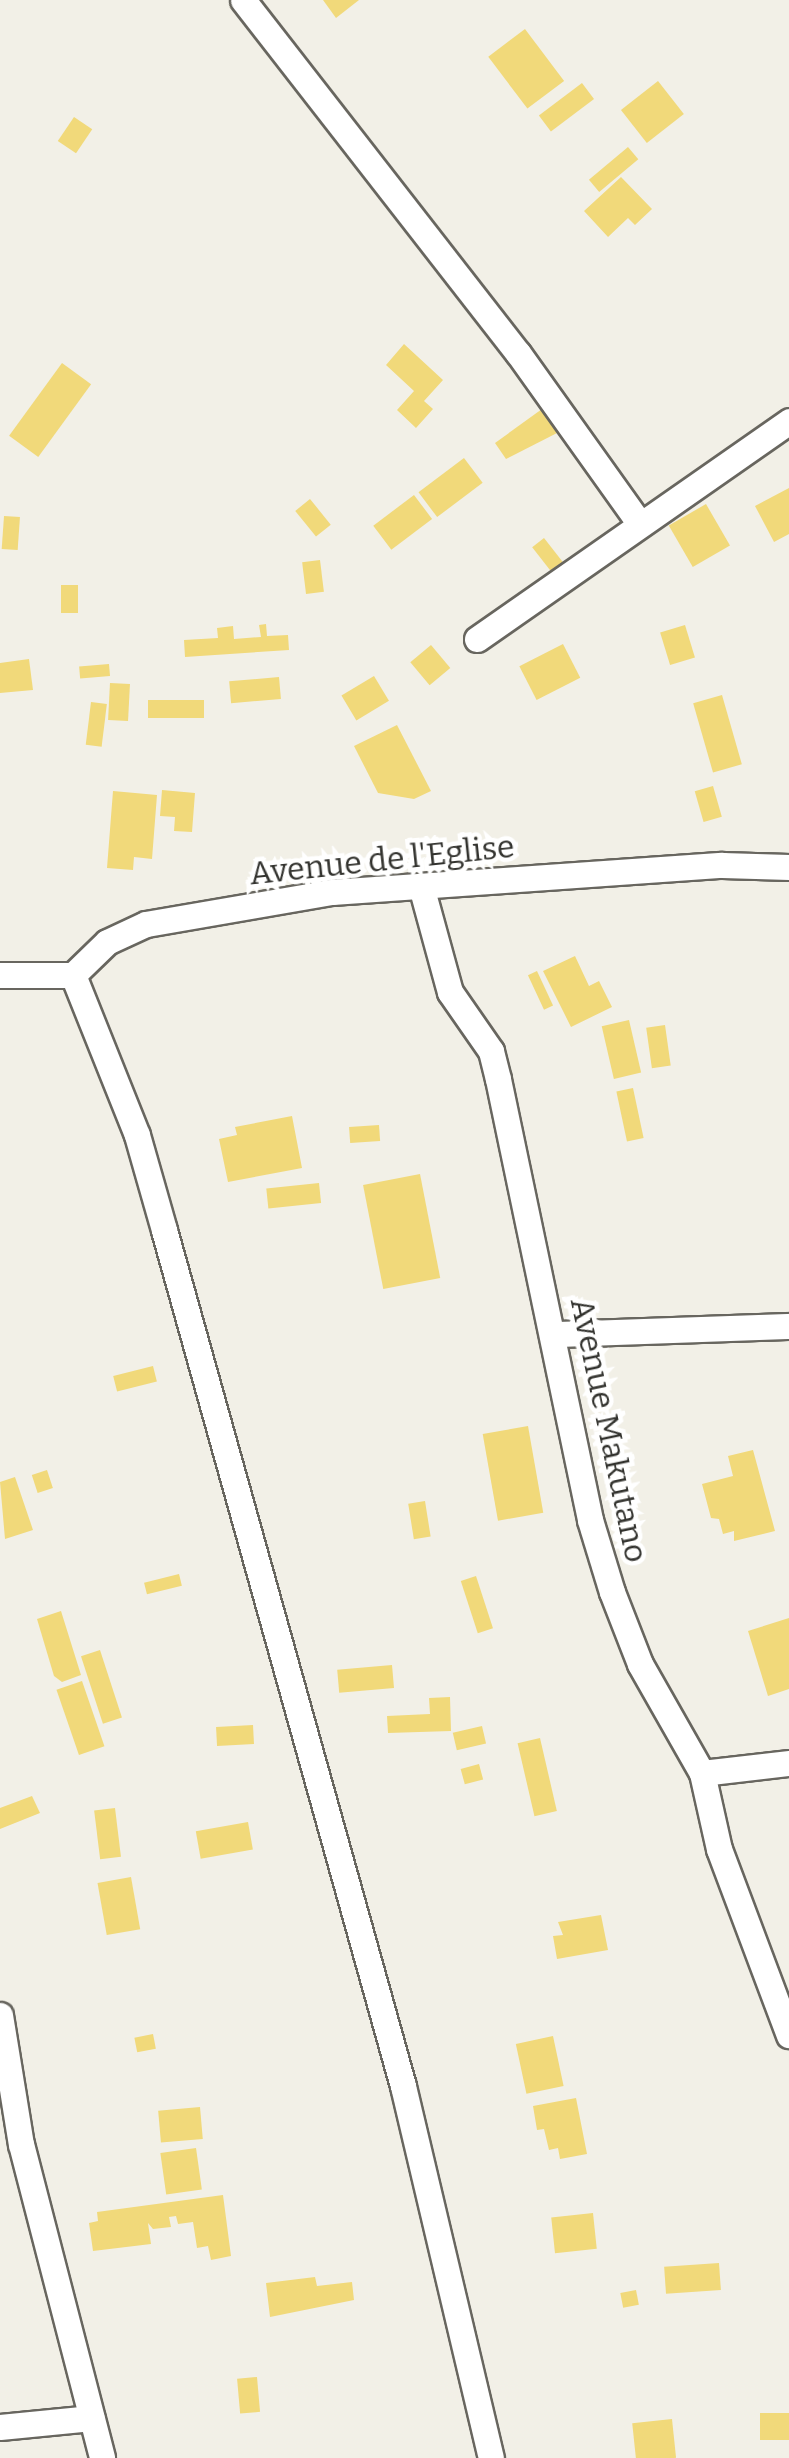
<!DOCTYPE html>
<html>
<head>
<meta charset="utf-8">
<style>
	body { margin:0 }
	#map { position:relative; width:789px; height:2458px; overflow:hidden; background:#f2f0e7; font-family:Bitter,serif }
	div>[style] { position:absolute }
	[style*='--x'] { left:calc(var(--x)*1px); top:calc(var(--y)*1px); width:calc(var(--w)*1px); rotate:calc(var(--a)*1deg) }
	.building>* { inset:0; background:#f1d97a; transform-origin:0 0 }
	.roads { filter:drop-shadow(2px 0 #68665f) drop-shadow(-2px 0 #68665f) drop-shadow(0 2px #68665f) drop-shadow(0 -2px #68665f) }
	.street>* { height:25px; margin:-12.5px; padding:0 12.5px; transform-origin:12.5px; border-radius:12.5px; background:#fff }
	span { translate:-50% -50%; white-space:nowrap; text-align:center; line-height:1.15; -webkit-text-stroke:9px #fff; paint-order:stroke }
	.street-label { font-size:32px; color:#32322e }
</style>
</head>
<body>
<div id="map">
	<div class="building">
		<div style="clip-path:polygon(323px 0,359px 0,336px 18px)"></div>
		<div style="left:525px;top:29px;width:65px;height:46px;rotate:53deg"></div>
		<div style="left:658px;top:81px;width:42px;height:47px;rotate:52deg"></div>
		<div style="left:582px;top:83px;width:20px;height:54px;rotate:53deg"></div>
		<div style="left:74px;top:117px;width:22px;height:29px;rotate:34deg"></div>
		<div style="left:628px;top:147px;width:16px;height:51px;rotate:50deg"></div>
		<div style="clip-path:polygon(621px 177px,652px 209px,635px 225px,628px 218px,608px 237px,584px 211px)"></div>
		<div style="clip-path:polygon(404px 344px,443px 380px,424px 401px,433px 409px,416px 428px,397px 410px,414px 391px,386px 365px)"></div>
		<div style="left:62px;top:363px;width:36px;height:90px;rotate:36deg"></div>
		<div style="clip-path:polygon(542px 409px,559px 432px,506px 459px,495px 443px)"></div>
		<div style="left:464px;top:458px;width:31px;height:57px;rotate:53deg"></div>
		<div style="clip-path:polygon(789px 488px,789px 534px,774px 542px,755px 506px)"></div>
		<div style="left:414px;top:495px;width:30px;height:51px;rotate:53deg"></div>
		<div style="left:310px;top:499px;width:33px;height:19px;rotate:51deg"></div>
		<div style="left:706px;top:504px;width:48px;height:43px;rotate:60deg"></div>
		<div style="left:4px;top:516px;width:16px;height:33px;rotate:4deg"></div>
		<div style="left:544px;top:538px;width:33px;height:15px;rotate:52deg"></div>
		<div style="left:320px;top:560px;width:32px;height:18px;rotate:83deg"></div>
		<div style="left:61px;top:585px;width:17px;height:28px"></div>
		<div style="clip-path:polygon(266px 624px,267px 636px,288px 635px,289px 650px,185px 657px,184px 640px,218px 638px,217px 628px,233px 626px,234px 639px,261px 637px,259px 625px)"></div>
		<div style="left:685px;top:625px;width:34px;height:26px;rotate:73deg"></div>
		<div style="left:563px;top:644px;width:38px;height:49px;rotate:63deg"></div>
		<div style="left:431px;top:645px;width:30px;height:27px;rotate:50deg"></div>
		<div style="clip-path:polygon(29px 659px,33px 690px,0 693px,0 663px)"></div>
		<div style="left:109px;top:664px;width:12px;height:30px;rotate:85deg"></div>
		<div style="left:374px;top:676px;width:29px;height:38px;rotate:59deg"></div>
		<div style="left:279px;top:677px;width:22px;height:50px;rotate:85deg"></div>
		<div style="left:110px;top:683px;width:20px;height:37px;rotate:3deg"></div>
		<div style="left:722px;top:695px;width:72px;height:30px;rotate:74deg"></div>
		<div style="left:148px;top:700px;width:56px;height:18px"></div>
		<div style="left:91px;top:702px;width:16px;height:43px;rotate:7deg"></div>
		<div style="clip-path:polygon(397px 725px,431px 791px,414px 799px,378px 793px,354px 746px)"></div>
		<div style="left:713px;top:786px;width:32px;height:19px;rotate:74deg"></div>
		<div style="clip-path:polygon(162px 790px,195px 793px,192px 832px,174px 831px,175px 817px,160px 816px)"></div>
		<div style="clip-path:polygon(113px 791px,157px 795px,152px 859px,134px 857px,133px 870px,107px 868px)"></div>
		<div style="clip-path:polygon(575px 956px,589px 986px,599px 981px,612px 1007px,571px 1027px,543px 971px)"></div>
		<div style="left:537px;top:971px;width:38px;height:10px;rotate:65deg"></div>
		<div style="left:629px;top:1020px;width:54px;height:28px;rotate:77deg"></div>
		<div style="left:665px;top:1025px;width:41px;height:19px;rotate:82deg"></div>
		<div style="left:633px;top:1088px;width:51px;height:17px;rotate:78deg"></div>
		<div style="clip-path:polygon(292px 1116px,302px 1168px,228px 1182px,219px 1139px,237px 1135px,235px 1127px)"></div>
		<div style="left:379px;top:1125px;width:16px;height:30px;rotate:86deg"></div>
		<div style="left:420px;top:1174px;width:106px;height:58px;rotate:79deg"></div>
		<div style="left:319px;top:1183px;width:20px;height:53px;rotate:84deg"></div>
		<div style="left:153px;top:1366px;width:16px;height:41px;rotate:76deg"></div>
		<div style="left:528px;top:1426px;width:88px;height:46px;rotate:80deg"></div>
		<div style="clip-path:polygon(753px 1450px,775px 1531px,734px 1541px,734px 1531px,723px 1534px,719px 1519px,711px 1518px,702px 1484px,733px 1476px,728px 1456px)"></div>
		<div style="left:47px;top:1470px;width:19px;height:16px;rotate:72deg"></div>
		<div style="clip-path:polygon(15px 1477px,33px 1530px,5px 1539px,0 1482px)"></div>
		<div style="left:425px;top:1501px;width:36px;height:17px;rotate:81deg"></div>
		<div style="left:179px;top:1574px;width:12px;height:36px;rotate:76deg"></div>
		<div style="left:476px;top:1576px;width:55px;height:16px;rotate:72deg"></div>
		<div style="clip-path:polygon(61px 1611px,81px 1675px,62px 1682px,54px 1676px,37px 1619px)"></div>
		<div style="clip-path:polygon(789px 1618px,789px 1689px,768px 1696px,748px 1631px)"></div>
		<div style="left:100px;top:1650px;width:71px;height:20px;rotate:72deg"></div>
		<div style="left:392px;top:1665px;width:23px;height:55px;rotate:85deg"></div>
		<div style="left:82px;top:1681px;width:69px;height:27px;rotate:71deg"></div>
		<div style="clip-path:polygon(450px 1697px,451px 1731px,388px 1733px,387px 1716px,430px 1714px,429px 1698px)"></div>
		<div style="left:253px;top:1725px;width:19px;height:37px;rotate:87deg"></div>
		<div style="left:482px;top:1726px;width:18px;height:30px;rotate:77deg"></div>
		<div style="left:540px;top:1738px;width:75px;height:23px;rotate:77deg"></div>
		<div style="left:479px;top:1764px;width:16px;height:19px;rotate:75deg"></div>
		<div style="clip-path:polygon(32px 1796px,40px 1813px,0 1829px,0 1808px)"></div>
		<div style="left:115px;top:1808px;width:49px;height:21px;rotate:83deg"></div>
		<div style="left:248px;top:1822px;width:28px;height:53px;rotate:80deg"></div>
		<div style="left:131px;top:1877px;width:53px;height:34px;rotate:80deg"></div>
		<div style="clip-path:polygon(601px 1915px,608px 1950px,557px 1959px,553px 1936px,563px 1935px,558px 1922px)"></div>
		<div style="left:153px;top:2034px;width:15px;height:19px;rotate:79deg"></div>
		<div style="left:553px;top:2036px;width:51px;height:38px;rotate:78deg"></div>
		<div style="clip-path:polygon(576px 2098px,587px 2154px,560px 2159px,558px 2148px,549px 2150px,544px 2129px,537px 2130px,533px 2106px)"></div>
		<div style="left:200px;top:2107px;width:32px;height:42px;rotate:85deg"></div>
		<div style="left:196px;top:2148px;width:42px;height:36px;rotate:82deg"></div>
		<div style="clip-path:polygon(223px 2195px,231px 2256px,211px 2260px,208px 2246px,197px 2248px,193px 2222px,178px 2224px,176px 2216px,169px 2217px,171px 2227px,153px 2229px,148px 2223px,151px 2244px,93px 2251px,89px 2223px,98px 2221px,97px 2212px)"></div>
		<div style="left:593px;top:2213px;width:36px;height:42px;rotate:84deg"></div>
		<div style="left:719px;top:2263px;width:27px;height:55px;rotate:86deg"></div>
		<div style="clip-path:polygon(315px 2277px,317px 2286px,352px 2282px,354px 2300px,270px 2317px,266px 2283px)"></div>
		<div style="left:636px;top:2290px;width:15px;height:16px;rotate:79deg"></div>
		<div style="left:257px;top:2377px;width:35px;height:20px;rotate:85deg"></div>
		<div style="left:789px;top:2413px;width:27px;height:29px;rotate:90deg"></div>
		<div style="left:672px;top:2419px;width:39px;height:40px;rotate:84deg"></div>
	</div>
	<div class="roads">
		<div class="street">
			<div style="--x:243;--y:0;--w:447;--a:52.1"></div>
			<div style="--x:518;--y:353;--w:210;--a:54.5"></div>
			<div style="--x:477;--y:639;--w:381;--a:-34.9"></div>
			<div style="--x:421;--y:886;--w:110;--a:74.7"></div>
			<div style="--x:450;--y:992;--w:72;--a:55.2"></div>
			<div style="--x:491;--y:1051;--w:29;--a:76"></div>
			<div style="--x:498;--y:1079;--w:450;--a:78.2"></div>
			<div style="--x:590;--y:1520;--w:75;--a:73"></div>
			<div style="--x:612;--y:1592;--w:77;--a:68.7"></div>
			<div style="--x:640;--y:1664;--w:125;--a:60.4"></div>
			<div style="--x:702;--y:1773;--w:78;--a:77.4"></div>
			<div style="--x:719;--y:1849;--w:199;--a:69.4"></div>
			<div style="--x:0;--y:975;--w:73;--a:0"></div>
			<div style="--x:73;--y:975;--w:47;--a:-44.1"></div>
			<div style="--x:107;--y:942;--w:43;--a:-24.8"></div>
			<div style="--x:146;--y:924;--w:189;--a:-9.8"></div>
			<div style="--x:332;--y:892;--w:391;--a:-4"></div>
			<div style="--x:722;--y:865;--w:67;--a:1.7"></div>
			<div style="--x:73;--y:975;--w:172;--a:68.2"></div>
			<div style="--x:137;--y:1135;--w:99;--a:74.1"></div>
			<div style="--x:164;--y:1230;--w:889;--a:74.4"></div>
			<div style="--x:403;--y:2086;--w:382;--a:76.7"></div>
			<div style="--x:556;--y:1334;--w:233;--a:-2"></div>
			<div style="--x:702;--y:1773;--w:88;--a:-6.6"></div>
			<div style="--x:0;--y:2015;--w:131;--a:80.8"></div>
			<div style="--x:21;--y:2144;--w:324;--a:75.5"></div>
			<div style="--x:0;--y:2427;--w:92;--a:-5.6"></div>
		</div>
	</div>
	<div class="street-label">
		<span style="left:382px;top:860px;rotate:-6deg">Avenue de l'Eglise</span>
		<span style="left:609px;top:1430px;rotate:78deg">Avenue Makutano</span>
	</div>
</div>
</body>
</html>
